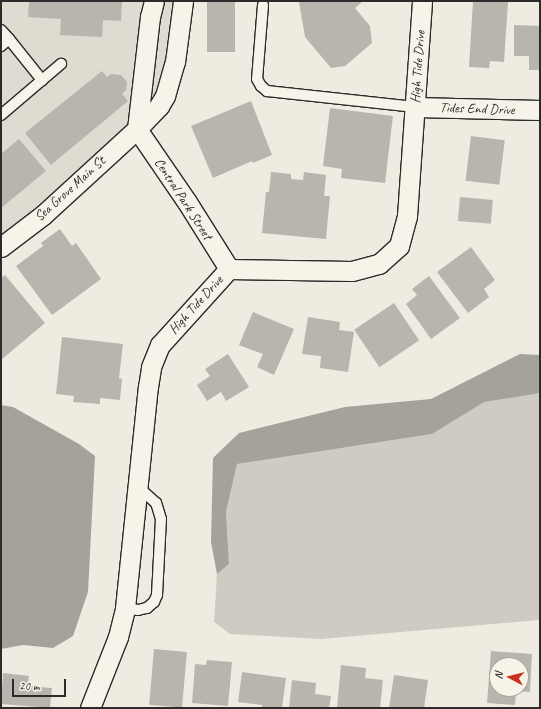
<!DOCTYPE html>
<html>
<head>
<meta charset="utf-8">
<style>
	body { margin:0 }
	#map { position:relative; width:541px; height:709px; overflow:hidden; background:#efebe0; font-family:Caveat,sans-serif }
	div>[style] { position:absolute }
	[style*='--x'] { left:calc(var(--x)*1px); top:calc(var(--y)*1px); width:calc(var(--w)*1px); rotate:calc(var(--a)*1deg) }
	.built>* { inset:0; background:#dedbd1 }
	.green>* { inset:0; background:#cfcbc2 }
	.water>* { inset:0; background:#a4a29a }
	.building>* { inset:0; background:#b8b5ae; transform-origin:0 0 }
	.roads { filter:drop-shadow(1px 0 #2b2b2b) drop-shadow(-1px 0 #2b2b2b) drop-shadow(0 1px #2b2b2b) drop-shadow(0 -1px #2b2b2b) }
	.service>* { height:10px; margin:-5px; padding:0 5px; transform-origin:5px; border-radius:5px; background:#f7f3e8 }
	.minor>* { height:19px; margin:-9.5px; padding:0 9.5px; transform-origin:9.5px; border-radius:9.5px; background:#f7f3e8 }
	span { translate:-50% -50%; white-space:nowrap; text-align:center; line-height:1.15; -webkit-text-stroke:3px #f7f3e8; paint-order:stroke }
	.street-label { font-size:14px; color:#2b2b2b }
	.frame { position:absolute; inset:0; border:2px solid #2b2b2b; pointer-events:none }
	.north { position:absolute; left:489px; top:657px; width:40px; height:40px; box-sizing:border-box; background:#f7f3e8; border:1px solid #a5a39c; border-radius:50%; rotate:277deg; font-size:11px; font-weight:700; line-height:16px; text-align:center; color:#2b2b2b }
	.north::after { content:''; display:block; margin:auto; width:14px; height:18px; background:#c8321e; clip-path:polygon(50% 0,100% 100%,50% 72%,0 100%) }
	.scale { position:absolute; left:12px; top:679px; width:54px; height:18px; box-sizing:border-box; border:2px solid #2b2b2b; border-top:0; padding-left:5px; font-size:12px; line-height:14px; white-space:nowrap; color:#2b2b2b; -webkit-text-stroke:3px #f7f3e8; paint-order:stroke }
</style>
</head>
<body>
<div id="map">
	<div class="built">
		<div style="clip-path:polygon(1px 1px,183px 1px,165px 96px,1px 247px)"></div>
	</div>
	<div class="green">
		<div style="clip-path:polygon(540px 393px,540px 620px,321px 639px,230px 634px,214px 622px,217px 574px,229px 564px,226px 512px,237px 464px,432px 434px,484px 401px)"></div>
	</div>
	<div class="water">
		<div style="clip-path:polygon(520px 354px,540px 355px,540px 393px,484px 402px,432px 434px,237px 464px,226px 512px,229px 564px,217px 574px,211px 542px,213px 458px,239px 433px,345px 407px,431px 399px)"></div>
		<div style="clip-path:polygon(1px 405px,13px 407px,79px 444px,95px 456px,88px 592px,73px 636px,53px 648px,23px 645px,1px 649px)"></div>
	</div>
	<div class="building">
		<div style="clip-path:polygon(29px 1px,122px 1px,121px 21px,103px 20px,102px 37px,60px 35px,61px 19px,28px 17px)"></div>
		<div style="left:207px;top:1px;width:28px;height:51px"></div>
		<div style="clip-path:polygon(306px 1px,363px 1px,355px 8px,370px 26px,372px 43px,345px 66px,331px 68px,305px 37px,299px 2px)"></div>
		<div style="clip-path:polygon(473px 1px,508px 2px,504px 62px,490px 61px,489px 68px,469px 67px)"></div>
		<div style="clip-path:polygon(514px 25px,540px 26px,540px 70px,529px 70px,529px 56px,514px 56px)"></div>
		<div style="clip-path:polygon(102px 71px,107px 77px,111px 74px,121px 75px,127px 82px,126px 90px,122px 94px,128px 101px,51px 165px,25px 133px)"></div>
		<div style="clip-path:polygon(251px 101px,272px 155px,253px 163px,252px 161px,213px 178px,191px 126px)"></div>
		<div style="clip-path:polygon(330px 108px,393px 116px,385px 183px,341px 178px,342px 169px,323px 166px)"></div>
		<div style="left:471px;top:136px;width:34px;height:45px;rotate:7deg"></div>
		<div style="clip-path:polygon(19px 139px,46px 171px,1px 208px,1px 154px)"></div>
		<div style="clip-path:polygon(271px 172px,291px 174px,291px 179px,303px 180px,304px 172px,326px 175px,324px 196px,330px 196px,326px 239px,262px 233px,266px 192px,269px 192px)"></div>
		<div style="left:460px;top:197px;width:33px;height:24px;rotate:5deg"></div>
		<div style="clip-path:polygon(60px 229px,72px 246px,76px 243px,101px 279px,52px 315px,16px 266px,43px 246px,41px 243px)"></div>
		<div style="clip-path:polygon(471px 247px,495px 280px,484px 289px,489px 297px,468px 313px,437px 272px)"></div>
		<div style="clip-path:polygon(5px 275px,45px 323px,1px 360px,1px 278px)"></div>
		<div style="clip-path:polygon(429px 276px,460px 318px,431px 339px,406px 304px,417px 295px,412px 289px)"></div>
		<div style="left:394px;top:303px;width:45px;height:48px;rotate:56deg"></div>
		<div style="clip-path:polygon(253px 312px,294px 329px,274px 375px,257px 367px,263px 354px,239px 345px)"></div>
		<div style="clip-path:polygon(308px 317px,340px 322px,339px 330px,354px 332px,348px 372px,320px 368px,321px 356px,302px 354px)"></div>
		<div style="clip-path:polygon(62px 337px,123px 344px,119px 378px,122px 379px,120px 400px,100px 398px,100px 404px,73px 402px,74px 396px,56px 394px)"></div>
		<div style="clip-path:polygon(228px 354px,249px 387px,226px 401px,221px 392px,207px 401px,197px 385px,210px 376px,205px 369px)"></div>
		<div style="left:154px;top:649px;width:33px;height:56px;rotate:5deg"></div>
		<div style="clip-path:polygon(evenodd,491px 651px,532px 654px,530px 692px,516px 691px,515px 705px,487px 703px,491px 651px,497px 665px,521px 665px,521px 689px,497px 689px,497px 665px)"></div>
		<div style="clip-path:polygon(207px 660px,232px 662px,228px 706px,192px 703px,195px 664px,206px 665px)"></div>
		<div style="clip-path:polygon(341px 665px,366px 668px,365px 678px,383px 680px,380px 708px,337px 708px)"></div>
		<div style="clip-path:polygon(242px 672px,286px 678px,282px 708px,262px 708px,262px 705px,238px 702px)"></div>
		<div style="clip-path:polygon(3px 673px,29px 676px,27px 686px,52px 688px,50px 708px,1px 704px)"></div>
		<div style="clip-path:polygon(394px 675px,428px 680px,424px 708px,389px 708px)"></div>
		<div style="clip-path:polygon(292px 680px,316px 683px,315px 694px,331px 696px,329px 708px,289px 708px)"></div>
	</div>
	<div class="roads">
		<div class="service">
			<div style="--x:263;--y:5;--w:74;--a:94.6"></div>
			<div style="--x:257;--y:79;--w:8;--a:60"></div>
			<div style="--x:261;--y:86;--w:8;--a:40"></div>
			<div style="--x:267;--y:91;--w:149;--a:6.2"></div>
			<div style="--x:1;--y:30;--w:12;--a:48"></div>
			<div style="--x:9;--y:39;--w:11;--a:139"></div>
			<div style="--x:9;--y:39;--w:53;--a:51.2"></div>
			<div style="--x:1;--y:115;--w:79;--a:-40.4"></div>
			<div style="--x:125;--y:608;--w:13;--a:9"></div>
			<div style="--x:138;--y:610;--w:9;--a:-13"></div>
			<div style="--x:147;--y:608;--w:9;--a:-41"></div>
			<div style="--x:154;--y:602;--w:8;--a:-67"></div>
			<div style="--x:157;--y:595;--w:76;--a:-87"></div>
			<div style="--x:161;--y:519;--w:17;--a:-107"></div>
			<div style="--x:156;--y:503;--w:24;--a:-138"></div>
		</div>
		<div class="minor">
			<div style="--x:415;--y:107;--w:125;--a:1.4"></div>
			<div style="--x:137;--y:129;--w:88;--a:55.6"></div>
			<div style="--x:187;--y:202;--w:79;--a:57.9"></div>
			<div style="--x:137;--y:129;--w:113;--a:-83.4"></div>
			<div style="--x:150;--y:17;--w:16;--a:-76"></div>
			<div style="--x:1;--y:247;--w:53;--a:-37.3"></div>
			<div style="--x:43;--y:215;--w:127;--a:-42.5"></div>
			<div style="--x:137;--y:129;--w:32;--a:-46"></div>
			<div style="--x:159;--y:106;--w:12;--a:-59"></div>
			<div style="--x:165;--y:96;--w:35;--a:-74"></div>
			<div style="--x:175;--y:62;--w:62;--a:-82.5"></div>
			<div style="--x:90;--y:708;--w:76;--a:-68.5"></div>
			<div style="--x:118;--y:637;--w:30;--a:-76"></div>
			<div style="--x:125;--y:608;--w:222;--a:-84.1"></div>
			<div style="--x:148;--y:387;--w:20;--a:-81"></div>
			<div style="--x:151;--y:367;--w:24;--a:-68"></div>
			<div style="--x:160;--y:345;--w:103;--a:-47.8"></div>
			<div style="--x:229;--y:269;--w:123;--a:0.9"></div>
			<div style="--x:352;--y:271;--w:28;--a:-15"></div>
			<div style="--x:379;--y:264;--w:27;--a:-42"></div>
			<div style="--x:399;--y:246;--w:31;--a:-75"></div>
			<div style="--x:407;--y:216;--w:216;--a:-86"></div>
		</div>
	</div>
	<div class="street-label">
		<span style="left:418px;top:67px;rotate:-86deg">High Tide Drive</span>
		<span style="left:477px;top:109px;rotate:2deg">Tides End Drive</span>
		<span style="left:70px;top:189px;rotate:-42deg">Sea Grove Main St</span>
		<span style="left:183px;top:199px;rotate:57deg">Central Park Street</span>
		<span style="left:196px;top:305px;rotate:-48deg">High Tide Drive</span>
	</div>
	<div class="frame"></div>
	<div class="north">N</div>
	<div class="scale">20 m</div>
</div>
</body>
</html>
